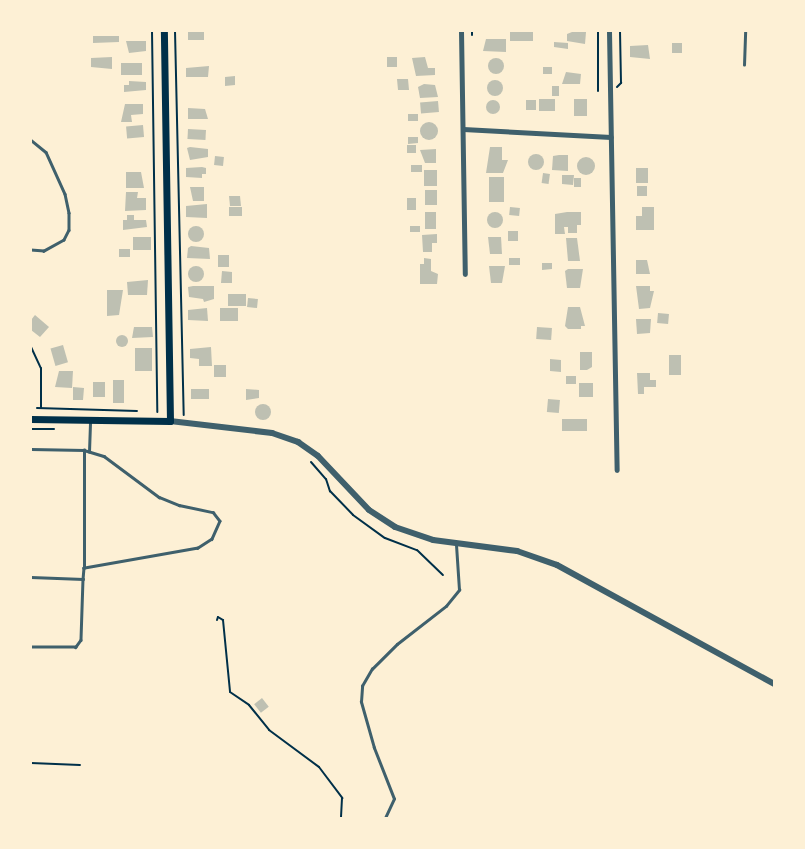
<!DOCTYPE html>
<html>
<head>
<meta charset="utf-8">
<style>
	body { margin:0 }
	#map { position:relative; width:805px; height:849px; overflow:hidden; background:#fdf0d5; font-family:"DM Sans",sans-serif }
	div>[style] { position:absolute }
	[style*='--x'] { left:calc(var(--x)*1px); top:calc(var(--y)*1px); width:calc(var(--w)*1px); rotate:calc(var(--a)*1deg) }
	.building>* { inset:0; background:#bec0b2; transform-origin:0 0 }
	.round { border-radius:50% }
	.path>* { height:2px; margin:-1px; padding:0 1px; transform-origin:1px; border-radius:1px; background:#003049 }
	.service>* { height:2.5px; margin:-1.25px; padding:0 1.25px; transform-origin:1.25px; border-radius:1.25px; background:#3f606c }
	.minor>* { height:5px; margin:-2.5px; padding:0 2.5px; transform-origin:2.5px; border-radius:2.5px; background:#3f606c }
	.tertiary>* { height:6px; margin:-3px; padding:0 3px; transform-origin:3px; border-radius:3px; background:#3f606c }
	.secondary>* { height:7px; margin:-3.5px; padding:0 3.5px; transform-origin:3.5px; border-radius:3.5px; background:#003049 }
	span { translate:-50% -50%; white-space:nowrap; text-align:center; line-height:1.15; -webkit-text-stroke:4px #fdf0d5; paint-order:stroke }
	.frame { position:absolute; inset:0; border:32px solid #fdf0d5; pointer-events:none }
</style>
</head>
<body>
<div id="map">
	<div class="building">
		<div style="left:188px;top:31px;width:16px;height:9px"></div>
		<div style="left:533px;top:31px;width:10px;height:23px;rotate:90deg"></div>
		<div style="clip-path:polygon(572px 32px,586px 32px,585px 44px,567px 41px,567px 34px)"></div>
		<div style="clip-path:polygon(93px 36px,119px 36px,119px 42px,93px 43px)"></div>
		<div style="clip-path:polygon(486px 39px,506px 39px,506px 52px,483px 51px)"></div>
		<div style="clip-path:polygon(126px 41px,146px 41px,146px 51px,129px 53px)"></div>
		<div style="clip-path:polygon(554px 42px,568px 43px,568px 49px,554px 47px)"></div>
		<div style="left:672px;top:43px;width:10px;height:10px"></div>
		<div style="clip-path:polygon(648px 45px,650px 59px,630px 57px,630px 46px)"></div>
		<div style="clip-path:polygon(112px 57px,112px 69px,91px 67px,91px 58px)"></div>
		<div style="left:387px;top:57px;width:10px;height:10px"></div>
		<div style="clip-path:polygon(425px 57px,428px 68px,435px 68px,435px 75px,416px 76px,412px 58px)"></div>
		<div class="round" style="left:488px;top:58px;width:16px;height:16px"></div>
		<div style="left:121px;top:63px;width:21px;height:12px"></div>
		<div style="clip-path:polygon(209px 66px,208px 77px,186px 77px,186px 68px)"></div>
		<div style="left:543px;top:67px;width:9px;height:7px"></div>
		<div style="clip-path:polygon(566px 72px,581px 74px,580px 84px,562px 84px)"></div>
		<div style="clip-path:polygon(235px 76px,235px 85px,225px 86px,225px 77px)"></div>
		<div style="clip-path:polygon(397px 79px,408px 79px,409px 90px,398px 90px)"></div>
		<div class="round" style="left:487px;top:80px;width:16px;height:16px"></div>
		<div style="clip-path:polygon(129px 81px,146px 82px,146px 90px,124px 92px,124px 85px,129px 85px)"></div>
		<div style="clip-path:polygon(424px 84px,435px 85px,438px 97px,420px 98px,418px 87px)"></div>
		<div style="left:552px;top:86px;width:7px;height:10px"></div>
		<div style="left:539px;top:99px;width:16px;height:12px"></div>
		<div style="left:574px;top:99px;width:13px;height:17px"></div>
		<div class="round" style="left:486px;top:100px;width:14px;height:14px"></div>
		<div style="left:526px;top:100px;width:10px;height:10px"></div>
		<div style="left:438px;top:101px;width:11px;height:18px;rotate:85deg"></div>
		<div style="clip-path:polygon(125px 104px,143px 104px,143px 114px,131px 115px,132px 122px,121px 122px)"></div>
		<div style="clip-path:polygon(188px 108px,205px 109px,208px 119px,188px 119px)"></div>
		<div style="left:408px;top:114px;width:10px;height:7px"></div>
		<div class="round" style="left:420px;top:122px;width:18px;height:18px"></div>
		<div style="left:143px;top:125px;width:12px;height:17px;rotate:85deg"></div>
		<div style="left:188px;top:129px;width:18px;height:10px;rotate:3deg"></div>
		<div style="clip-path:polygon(408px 137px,418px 137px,418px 143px,408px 144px)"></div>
		<div style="left:407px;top:145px;width:9px;height:8px"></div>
		<div style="clip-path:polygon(190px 147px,208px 149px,208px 157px,190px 160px,187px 148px)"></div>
		<div style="clip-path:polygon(490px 147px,502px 147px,502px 160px,508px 160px,503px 173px,486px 173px)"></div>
		<div style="clip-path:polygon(436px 149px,436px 163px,425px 163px,420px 150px)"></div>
		<div class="round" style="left:528px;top:154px;width:16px;height:16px"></div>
		<div style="clip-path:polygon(559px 155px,568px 155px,568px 171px,552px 170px,553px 156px)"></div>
		<div style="left:215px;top:156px;width:9px;height:9px;rotate:6deg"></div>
		<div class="round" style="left:577px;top:157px;width:18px;height:18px"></div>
		<div style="left:422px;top:165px;width:7px;height:11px;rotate:90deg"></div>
		<div style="clip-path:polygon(202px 167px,206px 168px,206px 174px,202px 174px,202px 178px,186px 177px,186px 168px)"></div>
		<div style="left:636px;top:168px;width:12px;height:15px"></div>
		<div style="left:424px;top:170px;width:13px;height:16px"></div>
		<div style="clip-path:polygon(126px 172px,141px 172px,144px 188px,126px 188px)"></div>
		<div style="left:543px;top:173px;width:7px;height:10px;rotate:8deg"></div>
		<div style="clip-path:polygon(562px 175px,574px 175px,573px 185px,562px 184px)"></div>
		<div style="left:489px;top:177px;width:15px;height:25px"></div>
		<div style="left:574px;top:178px;width:7px;height:9px"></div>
		<div style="left:637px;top:186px;width:10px;height:10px"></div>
		<div style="clip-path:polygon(190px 187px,204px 187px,204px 201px,193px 201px)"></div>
		<div style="left:425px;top:190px;width:12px;height:15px"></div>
		<div style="clip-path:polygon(126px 192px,138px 192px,137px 198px,146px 198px,146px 210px,125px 211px)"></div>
		<div style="clip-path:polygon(229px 196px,240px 196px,241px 206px,230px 206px)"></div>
		<div style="left:407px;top:198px;width:9px;height:12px"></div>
		<div style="clip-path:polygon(207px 204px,207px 218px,186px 217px,186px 206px)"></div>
		<div style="left:242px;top:207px;width:9px;height:13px;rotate:90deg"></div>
		<div style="left:510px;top:207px;width:10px;height:8px;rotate:6deg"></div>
		<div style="clip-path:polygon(642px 207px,654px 207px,654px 230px,636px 230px,636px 216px,642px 216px)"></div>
		<div class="round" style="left:487px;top:212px;width:16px;height:16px"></div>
		<div style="left:425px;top:212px;width:11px;height:17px"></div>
		<div style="clip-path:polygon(567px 212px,581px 212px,581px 225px,577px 225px,577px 233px,568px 233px,568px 227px,564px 227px,565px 234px,555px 234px,555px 214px)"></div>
		<div style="clip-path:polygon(127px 215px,134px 215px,134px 220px,146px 220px,147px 227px,123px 230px,123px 220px,127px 220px)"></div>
		<div style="left:410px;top:226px;width:10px;height:6px"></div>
		<div class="round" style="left:188px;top:226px;width:16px;height:16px"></div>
		<div style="left:508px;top:231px;width:10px;height:10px"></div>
		<div style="clip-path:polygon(437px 234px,437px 243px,432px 243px,432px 252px,423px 252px,422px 235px)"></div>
		<div style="left:133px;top:237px;width:18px;height:13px"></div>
		<div style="clip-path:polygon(488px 237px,501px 237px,502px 254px,490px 254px)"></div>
		<div style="clip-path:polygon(566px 238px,577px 238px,580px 261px,568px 261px)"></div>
		<div style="clip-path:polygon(191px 246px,209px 248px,210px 259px,187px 258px,188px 248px)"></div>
		<div style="left:119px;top:249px;width:11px;height:8px"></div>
		<div style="left:218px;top:255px;width:11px;height:12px"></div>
		<div style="clip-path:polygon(424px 258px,431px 259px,431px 271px,438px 274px,437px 284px,420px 284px,420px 264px,424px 264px)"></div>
		<div style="left:509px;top:258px;width:11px;height:7px"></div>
		<div style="clip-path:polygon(636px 260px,647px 260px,650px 274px,636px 274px)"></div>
		<div style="clip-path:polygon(542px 263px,552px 263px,552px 269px,542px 270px)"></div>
		<div class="round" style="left:188px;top:266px;width:16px;height:16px"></div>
		<div style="clip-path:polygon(489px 266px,505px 266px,502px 283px,491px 283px)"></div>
		<div style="clip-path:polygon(568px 269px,583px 269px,580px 288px,567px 288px,565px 271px)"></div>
		<div style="clip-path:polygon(222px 271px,232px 272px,232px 283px,221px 283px)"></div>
		<div style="clip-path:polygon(148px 280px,147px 295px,128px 295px,127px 282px)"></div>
		<div style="clip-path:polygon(193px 286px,214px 286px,214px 299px,204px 302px,203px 299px,189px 297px,188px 287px)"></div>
		<div style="clip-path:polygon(636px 286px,650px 286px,650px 291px,654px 291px,650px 308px,639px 309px)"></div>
		<div style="clip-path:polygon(107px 290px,123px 290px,119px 315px,107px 316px)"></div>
		<div style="left:228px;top:294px;width:18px;height:12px"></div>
		<div style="left:248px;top:298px;width:10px;height:9px;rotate:6deg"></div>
		<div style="clip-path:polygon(568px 307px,580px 307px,585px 326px,581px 326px,581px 329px,568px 329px,565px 326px)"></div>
		<div style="clip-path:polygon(207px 308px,208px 321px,188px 320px,188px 310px)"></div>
		<div style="left:220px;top:308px;width:18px;height:13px"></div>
		<div style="left:658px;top:313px;width:11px;height:10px;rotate:5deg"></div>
		<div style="clip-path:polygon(35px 315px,49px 327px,40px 337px,31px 330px,31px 320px)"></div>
		<div style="clip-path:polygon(636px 319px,651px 319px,650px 333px,637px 334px)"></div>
		<div style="clip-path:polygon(134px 327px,152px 327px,153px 337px,132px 338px)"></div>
		<div style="left:537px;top:327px;width:15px;height:12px;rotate:4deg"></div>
		<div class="round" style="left:116px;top:335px;width:12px;height:12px"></div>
		<div style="left:63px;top:345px;width:18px;height:13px;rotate:74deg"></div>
		<div style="clip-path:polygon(211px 347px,212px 366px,199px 366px,199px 359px,190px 358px,190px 349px)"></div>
		<div style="left:135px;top:348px;width:17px;height:23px"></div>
		<div style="clip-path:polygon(580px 352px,592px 352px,592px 367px,587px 370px,580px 370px)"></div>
		<div style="left:669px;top:355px;width:12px;height:20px"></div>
		<div style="clip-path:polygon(550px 359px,561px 360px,561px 372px,550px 371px)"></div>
		<div style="left:214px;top:365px;width:12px;height:12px"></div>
		<div style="clip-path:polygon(59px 371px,73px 371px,72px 388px,55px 387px)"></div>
		<div style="clip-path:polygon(637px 373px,650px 373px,650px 380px,656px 380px,656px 387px,644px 387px,644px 394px,638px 394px)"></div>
		<div style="left:566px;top:376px;width:10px;height:8px"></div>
		<div style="left:113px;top:380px;width:11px;height:23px"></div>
		<div style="left:93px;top:382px;width:12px;height:15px"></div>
		<div style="left:579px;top:383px;width:14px;height:14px"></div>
		<div style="clip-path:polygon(73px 387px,84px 388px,83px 400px,73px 400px)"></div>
		<div style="left:209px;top:389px;width:10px;height:18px;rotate:90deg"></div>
		<div style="clip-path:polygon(246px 389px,259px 390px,259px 398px,246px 400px)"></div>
		<div style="left:548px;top:399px;width:12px;height:13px;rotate:5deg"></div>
		<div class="round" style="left:255px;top:404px;width:16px;height:16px"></div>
		<div style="left:587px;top:419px;width:12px;height:25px;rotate:90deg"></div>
		<div style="left:262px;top:698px;width:11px;height:10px;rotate:52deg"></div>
	</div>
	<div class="path">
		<div style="--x:152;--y:31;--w:381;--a:89.2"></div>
		<div style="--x:175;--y:31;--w:384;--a:88.7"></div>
		<div style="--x:472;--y:31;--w:4;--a:90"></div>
		<div style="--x:598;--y:31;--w:60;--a:90"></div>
		<div style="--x:617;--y:87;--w:6;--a:-45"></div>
		<div style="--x:621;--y:83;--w:52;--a:-91.1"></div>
		<div style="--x:31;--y:347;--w:23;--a:65"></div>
		<div style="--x:41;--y:368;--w:40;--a:90"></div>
		<div style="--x:37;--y:408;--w:100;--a:1.7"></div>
		<div style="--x:31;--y:429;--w:23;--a:0"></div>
		<div style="--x:311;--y:462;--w:23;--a:49"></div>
		<div style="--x:326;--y:479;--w:13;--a:72"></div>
		<div style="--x:330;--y:491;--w:33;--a:46"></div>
		<div style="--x:353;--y:515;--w:39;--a:36"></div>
		<div style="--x:385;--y:538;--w:34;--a:21"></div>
		<div style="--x:417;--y:550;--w:36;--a:44"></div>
		<div style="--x:217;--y:620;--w:3;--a:-72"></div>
		<div style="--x:218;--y:617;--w:6;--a:31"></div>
		<div style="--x:223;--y:620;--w:72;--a:84.4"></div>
		<div style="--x:230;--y:692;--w:23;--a:34"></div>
		<div style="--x:249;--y:705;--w:32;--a:51"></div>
		<div style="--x:269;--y:730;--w:62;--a:36.5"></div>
		<div style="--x:319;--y:767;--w:39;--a:53"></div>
		<div style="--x:342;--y:798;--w:20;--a:93"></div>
		<div style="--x:31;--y:763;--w:49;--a:2.3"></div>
	</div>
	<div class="service">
		<div style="--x:744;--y:65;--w:34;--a:-88"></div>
		<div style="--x:31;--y:140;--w:19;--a:39"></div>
		<div style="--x:46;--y:152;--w:46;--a:65.7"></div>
		<div style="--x:65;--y:194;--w:19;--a:78"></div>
		<div style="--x:69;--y:213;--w:17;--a:90"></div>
		<div style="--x:69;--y:230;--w:11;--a:117"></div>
		<div style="--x:64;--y:240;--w:23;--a:151"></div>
		<div style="--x:44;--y:251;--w:13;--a:-176"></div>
		<div style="--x:31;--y:449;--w:53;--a:1.1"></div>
		<div style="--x:84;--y:450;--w:21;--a:17"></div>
		<div style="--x:104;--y:456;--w:69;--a:36.7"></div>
		<div style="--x:159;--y:497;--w:22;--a:22"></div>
		<div style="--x:179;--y:505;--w:35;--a:12"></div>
		<div style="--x:213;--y:512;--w:11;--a:52"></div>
		<div style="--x:220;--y:521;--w:20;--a:114"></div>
		<div style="--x:212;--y:539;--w:17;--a:147"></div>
		<div style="--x:198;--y:548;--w:116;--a:170"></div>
		<div style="--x:84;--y:568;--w:11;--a:95"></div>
		<div style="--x:89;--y:452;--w:31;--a:-88"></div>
		<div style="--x:84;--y:568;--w:118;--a:-90"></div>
		<div style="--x:31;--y:577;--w:52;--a:2.2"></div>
		<div style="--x:83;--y:579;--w:61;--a:91.9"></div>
		<div style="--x:81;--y:640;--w:9;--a:126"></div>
		<div style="--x:76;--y:647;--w:45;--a:180"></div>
		<div style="--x:385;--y:818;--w:21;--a:-65"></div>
		<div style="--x:394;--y:799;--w:55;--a:-111.4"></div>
		<div style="--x:374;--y:748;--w:48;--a:-105.8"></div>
		<div style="--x:361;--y:702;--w:16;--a:-86"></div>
		<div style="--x:362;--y:686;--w:20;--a:-60"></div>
		<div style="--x:372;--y:669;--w:35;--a:-45"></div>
		<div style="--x:397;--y:644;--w:62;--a:-37.8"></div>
		<div style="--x:446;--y:606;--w:21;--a:-51"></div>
		<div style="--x:459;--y:590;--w:45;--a:-93.8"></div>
	</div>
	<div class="minor">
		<div style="--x:461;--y:31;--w:243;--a:89.1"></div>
		<div style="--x:609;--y:31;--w:439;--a:89"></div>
		<div style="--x:463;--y:129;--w:148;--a:3.1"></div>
	</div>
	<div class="tertiary">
		<div style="--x:170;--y:421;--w:103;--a:6.7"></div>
		<div style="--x:272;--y:433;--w:28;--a:19"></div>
		<div style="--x:298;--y:442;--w:24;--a:35"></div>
		<div style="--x:318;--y:456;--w:74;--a:46.6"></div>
		<div style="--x:369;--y:510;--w:31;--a:33"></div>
		<div style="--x:395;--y:527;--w:40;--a:18.9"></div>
		<div style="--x:433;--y:540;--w:85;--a:7.5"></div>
		<div style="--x:517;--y:551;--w:42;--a:19.3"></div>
		<div style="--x:557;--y:565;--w:247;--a:28.7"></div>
	</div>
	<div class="secondary">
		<div style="--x:31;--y:419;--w:139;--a:0.8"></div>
		<div style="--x:170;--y:421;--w:390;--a:-90.9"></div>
	</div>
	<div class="frame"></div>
</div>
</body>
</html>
